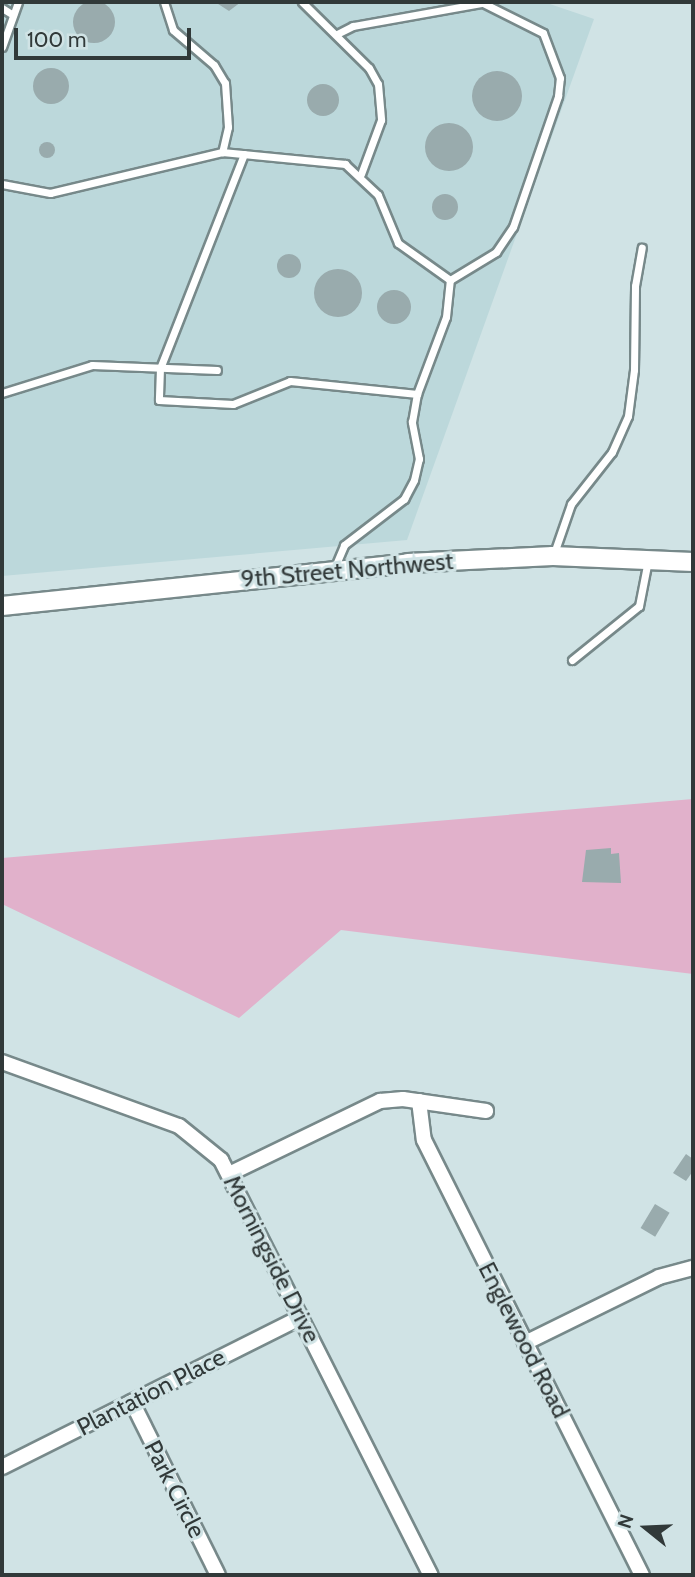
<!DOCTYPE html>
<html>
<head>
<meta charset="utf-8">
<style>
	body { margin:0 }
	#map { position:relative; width:695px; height:1577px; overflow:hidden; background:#d0e3e5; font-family:Cabin,sans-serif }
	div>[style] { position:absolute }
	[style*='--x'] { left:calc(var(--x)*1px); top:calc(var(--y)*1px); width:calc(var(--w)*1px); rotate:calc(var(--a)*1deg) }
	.built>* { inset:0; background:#bcd8db }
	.green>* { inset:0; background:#e1b1cb }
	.building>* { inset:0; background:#99abad; transform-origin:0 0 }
	.round { border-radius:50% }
	.roads { filter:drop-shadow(2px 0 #77898a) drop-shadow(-2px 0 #77898a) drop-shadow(0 2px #77898a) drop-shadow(0 -2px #77898a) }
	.service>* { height:7px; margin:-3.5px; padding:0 3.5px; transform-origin:3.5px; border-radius:3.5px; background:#fff }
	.minor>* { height:14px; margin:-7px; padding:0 7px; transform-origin:7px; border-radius:7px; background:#fff }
	.tertiary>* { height:18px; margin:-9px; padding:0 9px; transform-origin:9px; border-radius:9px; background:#fff }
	span { translate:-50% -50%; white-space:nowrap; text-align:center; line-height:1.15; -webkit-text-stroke:6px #d0e3e5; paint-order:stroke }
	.street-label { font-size:24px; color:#313939 }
	.frame { position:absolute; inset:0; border:4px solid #313939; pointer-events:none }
	.north { position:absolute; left:611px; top:1493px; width:70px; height:70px; -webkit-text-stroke:5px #d0e3e5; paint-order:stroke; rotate:288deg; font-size:19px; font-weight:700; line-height:28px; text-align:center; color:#313939 }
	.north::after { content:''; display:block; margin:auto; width:24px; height:32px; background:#313939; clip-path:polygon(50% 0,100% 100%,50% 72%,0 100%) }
	.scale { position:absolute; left:14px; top:28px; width:177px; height:32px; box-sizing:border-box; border:4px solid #313939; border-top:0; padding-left:9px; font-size:21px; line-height:24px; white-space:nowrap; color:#313939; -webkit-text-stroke:5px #d0e3e5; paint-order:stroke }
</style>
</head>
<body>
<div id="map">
	<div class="built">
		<div style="clip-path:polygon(2px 2px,544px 2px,594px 19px,407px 540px,2px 576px)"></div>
	</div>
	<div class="green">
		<div style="clip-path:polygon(693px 799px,693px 974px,341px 930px,239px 1018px,2px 904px,2px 858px)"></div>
	</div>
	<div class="building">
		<div class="round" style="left:73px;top:1px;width:42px;height:42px"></div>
		<div style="clip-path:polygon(215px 2px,241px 2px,229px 11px)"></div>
		<div class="round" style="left:33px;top:68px;width:36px;height:36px"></div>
		<div class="round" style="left:472px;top:71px;width:50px;height:50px"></div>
		<div class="round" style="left:307px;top:84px;width:32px;height:32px"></div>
		<div class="round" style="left:425px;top:123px;width:48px;height:48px"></div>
		<div class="round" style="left:39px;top:142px;width:16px;height:16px"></div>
		<div class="round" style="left:432px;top:194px;width:26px;height:26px"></div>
		<div class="round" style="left:277px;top:254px;width:24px;height:24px"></div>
		<div class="round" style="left:314px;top:269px;width:48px;height:48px"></div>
		<div class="round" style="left:377px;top:290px;width:34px;height:34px"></div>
		<div style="clip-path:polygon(611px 848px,611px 854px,619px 853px,621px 883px,582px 882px,586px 850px)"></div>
		<div style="clip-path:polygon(686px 1154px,693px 1159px,693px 1171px,686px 1181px,673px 1173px)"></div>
		<div style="left:655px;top:1204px;width:17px;height:28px;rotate:31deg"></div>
	</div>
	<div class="roads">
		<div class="service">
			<div style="--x:164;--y:2;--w:29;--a:72"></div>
			<div style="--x:173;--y:30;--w:54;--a:40.5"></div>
			<div style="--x:214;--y:65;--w:21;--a:59"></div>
			<div style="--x:225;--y:83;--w:44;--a:86.1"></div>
			<div style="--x:228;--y:127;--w:26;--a:103"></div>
			<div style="--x:302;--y:2;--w:94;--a:44.6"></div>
			<div style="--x:369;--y:68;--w:18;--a:61"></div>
			<div style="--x:378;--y:84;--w:36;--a:85"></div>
			<div style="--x:381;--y:120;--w:58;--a:110.3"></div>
			<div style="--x:2;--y:8;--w:13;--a:32"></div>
			<div style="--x:337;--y:34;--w:18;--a:-27"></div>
			<div style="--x:353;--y:26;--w:131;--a:-10.1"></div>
			<div style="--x:2;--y:47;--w:48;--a:-70.4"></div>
			<div style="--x:244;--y:154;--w:230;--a:111.4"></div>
			<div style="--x:160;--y:368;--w:32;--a:92"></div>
			<div style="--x:159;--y:400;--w:74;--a:3.1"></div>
			<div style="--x:233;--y:404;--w:61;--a:-22"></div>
			<div style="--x:290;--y:381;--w:128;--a:5.8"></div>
			<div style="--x:417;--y:394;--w:82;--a:-69.4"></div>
			<div style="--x:446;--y:317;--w:37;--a:-84"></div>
			<div style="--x:450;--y:280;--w:54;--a:-31.3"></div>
			<div style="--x:496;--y:252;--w:30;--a:-56"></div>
			<div style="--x:513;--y:227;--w:139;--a:-71"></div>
			<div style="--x:558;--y:96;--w:18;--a:-84"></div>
			<div style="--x:560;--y:78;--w:48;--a:-110.7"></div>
			<div style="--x:543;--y:33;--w:69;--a:-153.4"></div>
			<div style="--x:2;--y:184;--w:49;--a:10.6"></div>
			<div style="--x:50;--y:193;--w:177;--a:-13.4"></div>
			<div style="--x:222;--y:152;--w:124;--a:5.6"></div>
			<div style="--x:345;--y:164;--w:45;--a:43.2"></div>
			<div style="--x:378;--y:195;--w:52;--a:67.4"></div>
			<div style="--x:398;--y:243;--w:64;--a:35.4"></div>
			<div style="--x:2;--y:393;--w:94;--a:-17.3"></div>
			<div style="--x:92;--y:365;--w:125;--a:2.3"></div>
			<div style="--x:553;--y:556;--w:55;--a:-70.9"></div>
			<div style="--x:571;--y:504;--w:66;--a:-51.7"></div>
			<div style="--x:612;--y:452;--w:39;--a:-66"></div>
			<div style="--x:628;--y:416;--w:46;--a:-82.6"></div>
			<div style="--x:634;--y:370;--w:84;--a:-89.3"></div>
			<div style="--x:635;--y:286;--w:39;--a:-80"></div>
			<div style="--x:334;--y:569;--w:26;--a:-67"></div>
			<div style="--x:344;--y:545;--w:76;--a:-37.5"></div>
			<div style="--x:404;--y:499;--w:21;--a:-62"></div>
			<div style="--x:414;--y:480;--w:22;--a:-77"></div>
			<div style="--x:419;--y:459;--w:38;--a:-101"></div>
			<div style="--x:412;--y:422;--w:28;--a:-80"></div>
			<div style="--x:572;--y:660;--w:86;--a:-38.9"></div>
			<div style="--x:639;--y:606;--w:47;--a:-78.9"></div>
		</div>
		<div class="minor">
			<div style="--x:2;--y:1062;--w:188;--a:19.9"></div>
			<div style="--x:179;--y:1126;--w:54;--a:39"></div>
			<div style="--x:221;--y:1160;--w:465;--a:63.2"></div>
			<div style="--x:419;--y:1101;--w:39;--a:83"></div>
			<div style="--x:424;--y:1140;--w:487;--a:63.4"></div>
			<div style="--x:229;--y:1174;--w:168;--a:-25.8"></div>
			<div style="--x:380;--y:1101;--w:23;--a:-5"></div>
			<div style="--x:403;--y:1099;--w:84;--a:8.2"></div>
			<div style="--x:525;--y:1343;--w:149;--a:-26.2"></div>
			<div style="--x:659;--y:1277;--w:35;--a:-15"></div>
			<div style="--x:132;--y:1402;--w:193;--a:63.6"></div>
			<div style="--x:2;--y:1467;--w:335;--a:-26.6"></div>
		</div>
		<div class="tertiary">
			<div style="--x:2;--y:606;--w:408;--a:-6"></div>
			<div style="--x:408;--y:563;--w:145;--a:-2.8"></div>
			<div style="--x:553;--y:556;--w:140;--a:2.5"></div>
		</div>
	</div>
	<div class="street-label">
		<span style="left:347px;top:570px;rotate:-5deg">9th Street Northwest</span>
		<span style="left:272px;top:1259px;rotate:63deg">Morningside Drive</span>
		<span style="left:524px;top:1340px;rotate:63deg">Englewood Road</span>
		<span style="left:151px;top:1392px;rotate:-27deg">Plantation Place</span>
		<span style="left:175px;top:1489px;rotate:63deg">Park Circle</span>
	</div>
	<div class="frame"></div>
	<div class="north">N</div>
	<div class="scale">100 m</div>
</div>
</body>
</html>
